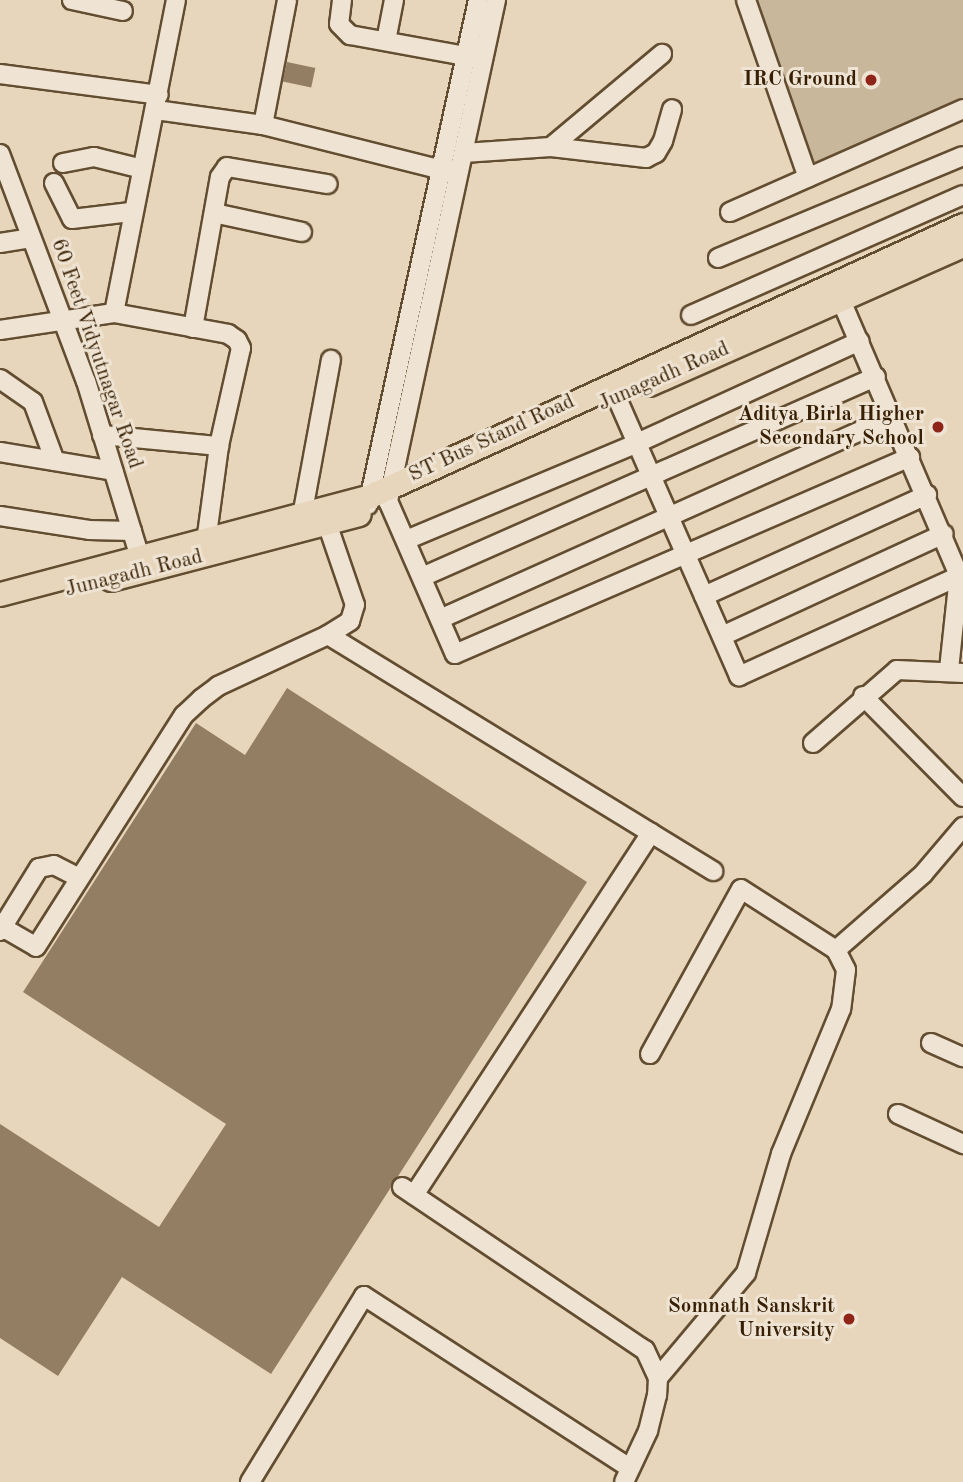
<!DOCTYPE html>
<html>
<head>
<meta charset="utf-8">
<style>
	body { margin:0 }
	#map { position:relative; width:963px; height:1482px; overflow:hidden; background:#e7d6bb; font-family:"Old Standard TT",serif }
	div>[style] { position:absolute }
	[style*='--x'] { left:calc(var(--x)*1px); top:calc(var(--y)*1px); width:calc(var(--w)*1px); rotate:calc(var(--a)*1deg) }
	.green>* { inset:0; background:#c9b79c }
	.building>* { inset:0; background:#937e63; transform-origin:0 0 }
	.roads { filter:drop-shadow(2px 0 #634d31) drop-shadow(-2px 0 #634d31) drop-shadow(0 2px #634d31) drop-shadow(0 -2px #634d31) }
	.minor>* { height:18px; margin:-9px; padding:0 9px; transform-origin:9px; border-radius:9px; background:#efe4d3 }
	.major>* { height:23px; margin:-11.5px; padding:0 11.5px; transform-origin:11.5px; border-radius:11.5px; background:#e7d6bb }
	.dots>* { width:19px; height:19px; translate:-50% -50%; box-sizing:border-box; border:4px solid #efe4d3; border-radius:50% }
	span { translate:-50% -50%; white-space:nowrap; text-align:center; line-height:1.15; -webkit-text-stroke:6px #efe4d3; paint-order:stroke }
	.poi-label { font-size:21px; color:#371f03; font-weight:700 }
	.right { translate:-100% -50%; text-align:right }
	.street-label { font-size:21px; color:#371f03 }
</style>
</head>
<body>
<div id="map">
	<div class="green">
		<div style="clip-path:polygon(733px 0,963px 0,963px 113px,813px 178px,752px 5px)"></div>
	</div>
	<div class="building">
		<div style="left:287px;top:62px;width:29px;height:20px;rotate:12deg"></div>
		<div style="clip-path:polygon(287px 688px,587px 882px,271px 1374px,122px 1277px,58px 1376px,0 1338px,0 1124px,159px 1227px,226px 1124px,23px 992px,196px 723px,245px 755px)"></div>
	</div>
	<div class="roads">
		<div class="minor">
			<div style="--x:72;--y:0;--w:52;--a:12.2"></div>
			<div style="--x:342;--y:0;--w:24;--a:97"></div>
			<div style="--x:339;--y:24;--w:16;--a:45"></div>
			<div style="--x:350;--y:35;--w:129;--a:10.3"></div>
			<div style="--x:496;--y:0;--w:513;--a:102.17"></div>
			<div style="--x:388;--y:501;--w:167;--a:66.4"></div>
			<div style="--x:455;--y:654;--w:496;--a:-23.4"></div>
			<div style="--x:746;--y:0;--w:188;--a:70.8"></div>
			<div style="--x:386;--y:41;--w:42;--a:-79"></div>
			<div style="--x:0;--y:74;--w:160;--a:7.5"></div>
			<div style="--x:156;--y:110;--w:108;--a:8"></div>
			<div style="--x:263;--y:125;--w:193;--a:14.1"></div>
			<div style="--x:263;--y:125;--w:127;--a:-79.1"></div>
			<div style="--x:551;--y:147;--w:96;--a:6.6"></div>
			<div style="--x:646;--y:158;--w:11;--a:-27"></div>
			<div style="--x:656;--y:153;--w:14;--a:-60"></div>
			<div style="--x:663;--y:141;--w:33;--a:-74"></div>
			<div style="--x:464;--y:153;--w:87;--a:-3.9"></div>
			<div style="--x:551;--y:147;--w:145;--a:-40"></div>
			<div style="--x:0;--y:154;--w:243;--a:69.3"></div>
			<div style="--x:86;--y:381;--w:195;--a:73"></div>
			<div style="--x:63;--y:163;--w:32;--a:-11"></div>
			<div style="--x:94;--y:157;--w:49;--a:14"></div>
			<div style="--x:54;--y:183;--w:40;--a:63.4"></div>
			<div style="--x:72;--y:219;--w:59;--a:-6.8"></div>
			<div style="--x:730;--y:212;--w:255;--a:-23.8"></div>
			<div style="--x:214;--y:213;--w:90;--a:12.2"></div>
			<div style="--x:0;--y:243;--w:31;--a:-9"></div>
			<div style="--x:718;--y:258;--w:265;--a:-22.6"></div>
			<div style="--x:840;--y:298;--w:302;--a:66.8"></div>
			<div style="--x:959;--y:576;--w:95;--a:96.1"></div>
			<div style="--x:114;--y:313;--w:319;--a:-78.8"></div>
			<div style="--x:691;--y:315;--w:297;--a:-23.8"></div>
			<div style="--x:193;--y:328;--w:153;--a:-79.9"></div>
			<div style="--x:220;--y:177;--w:12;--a:-55"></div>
			<div style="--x:227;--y:167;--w:102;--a:9.6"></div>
			<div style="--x:0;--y:330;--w:115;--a:-8.5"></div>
			<div style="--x:114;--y:313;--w:116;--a:10.4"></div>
			<div style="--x:228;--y:334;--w:11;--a:34"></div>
			<div style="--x:237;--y:340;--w:9;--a:63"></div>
			<div style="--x:241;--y:348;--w:100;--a:102.7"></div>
			<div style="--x:219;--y:446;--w:104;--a:97.7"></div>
			<div style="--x:0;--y:379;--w:40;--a:34.9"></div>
			<div style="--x:33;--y:402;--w:63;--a:69.6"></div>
			<div style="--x:617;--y:398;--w:304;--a:66.3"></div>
			<div style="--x:739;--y:676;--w:242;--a:-24.4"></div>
			<div style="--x:102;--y:435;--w:118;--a:5.4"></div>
			<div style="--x:0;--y:452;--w:115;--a:9.5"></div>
			<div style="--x:368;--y:505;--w:517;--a:-77.71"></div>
			<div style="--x:0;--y:516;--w:90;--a:8.9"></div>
			<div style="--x:89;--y:530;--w:43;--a:1.3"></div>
			<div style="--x:302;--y:516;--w:159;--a:-79.5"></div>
			<div style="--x:406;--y:540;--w:248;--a:-22.7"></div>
			<div style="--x:635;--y:444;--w:247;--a:-24.6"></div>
			<div style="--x:422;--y:577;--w:496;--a:-23.8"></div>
			<div style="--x:704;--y:596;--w:245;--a:-24.4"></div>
			<div style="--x:440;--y:619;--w:496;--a:-24.1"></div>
			<div style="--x:328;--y:635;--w:452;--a:31.5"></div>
			<div style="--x:722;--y:636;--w:244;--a:-24.7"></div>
			<div style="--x:863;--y:696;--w:142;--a:45.3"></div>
			<div style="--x:813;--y:743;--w:111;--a:-41"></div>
			<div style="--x:897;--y:670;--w:66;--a:2.6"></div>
			<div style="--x:2;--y:927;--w:39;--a:30"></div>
			<div style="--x:36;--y:947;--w:275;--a:-57.5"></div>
			<div style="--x:184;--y:715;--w:23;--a:-43"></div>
			<div style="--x:201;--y:699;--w:21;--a:-37"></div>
			<div style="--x:218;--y:686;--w:121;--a:-24.9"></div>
			<div style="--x:328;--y:635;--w:26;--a:-32"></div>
			<div style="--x:350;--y:621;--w:17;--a:-73"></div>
			<div style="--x:355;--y:605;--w:83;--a:-108.9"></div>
			<div style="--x:0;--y:931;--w:74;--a:-58.2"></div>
			<div style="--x:39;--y:868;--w:15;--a:-11"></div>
			<div style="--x:54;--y:865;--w:28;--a:27"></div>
			<div style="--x:836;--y:950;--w:116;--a:-41.1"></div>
			<div style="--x:923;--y:874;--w:62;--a:-49.6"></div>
			<div style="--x:931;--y:1043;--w:35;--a:24"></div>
			<div style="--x:650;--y:1054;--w:188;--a:-61.1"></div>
			<div style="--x:741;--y:889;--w:113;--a:32.7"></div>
			<div style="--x:836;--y:950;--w:22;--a:63"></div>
			<div style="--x:846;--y:970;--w:39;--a:97"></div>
			<div style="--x:841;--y:1009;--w:157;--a:112.5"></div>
			<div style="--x:781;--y:1154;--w:124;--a:106.4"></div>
			<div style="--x:746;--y:1273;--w:137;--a:130"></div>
			<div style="--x:898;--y:1114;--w:72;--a:24.8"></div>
			<div style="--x:402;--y:1187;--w:293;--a:33.9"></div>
			<div style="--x:645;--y:1350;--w:31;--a:65"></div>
			<div style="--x:658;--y:1378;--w:17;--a:93"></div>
			<div style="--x:657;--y:1395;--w:37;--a:104"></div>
			<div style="--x:648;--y:1431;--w:56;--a:115.2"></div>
			<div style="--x:414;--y:1195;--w:433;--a:-56.8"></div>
			<div style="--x:250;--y:1482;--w:218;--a:-58.5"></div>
			<div style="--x:364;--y:1296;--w:317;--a:32.9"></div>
		</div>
		<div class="major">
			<div style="--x:649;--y:384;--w:343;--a:-23.9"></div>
			<div style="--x:111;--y:579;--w:256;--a:-14.7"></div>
			<div style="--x:0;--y:594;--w:383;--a:-14.8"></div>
			<div style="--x:370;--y:496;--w:652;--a:-24.56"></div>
		</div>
	</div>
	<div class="dots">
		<div style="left:871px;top:80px;background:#8f2418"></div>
		<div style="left:938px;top:427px;background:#8f2418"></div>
		<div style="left:849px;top:1319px;background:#8f2418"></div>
	</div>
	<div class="poi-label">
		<span class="right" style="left:857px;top:80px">IRC Ground</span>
		<span class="right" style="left:924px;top:427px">Aditya Birla Higher<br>Secondary School</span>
		<span class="right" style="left:835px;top:1319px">Somnath Sanskrit<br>University</span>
	</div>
	<div class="street-label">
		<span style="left:96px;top:354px;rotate:71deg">60 Feet Vidyutnagar Road</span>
		<span style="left:664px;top:377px;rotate:-24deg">Junagadh Road</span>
		<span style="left:492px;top:439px;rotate:-25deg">ST Bus Stand Road</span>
		<span style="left:134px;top:574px;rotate:-14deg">Junagadh Road</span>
	</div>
</div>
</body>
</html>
